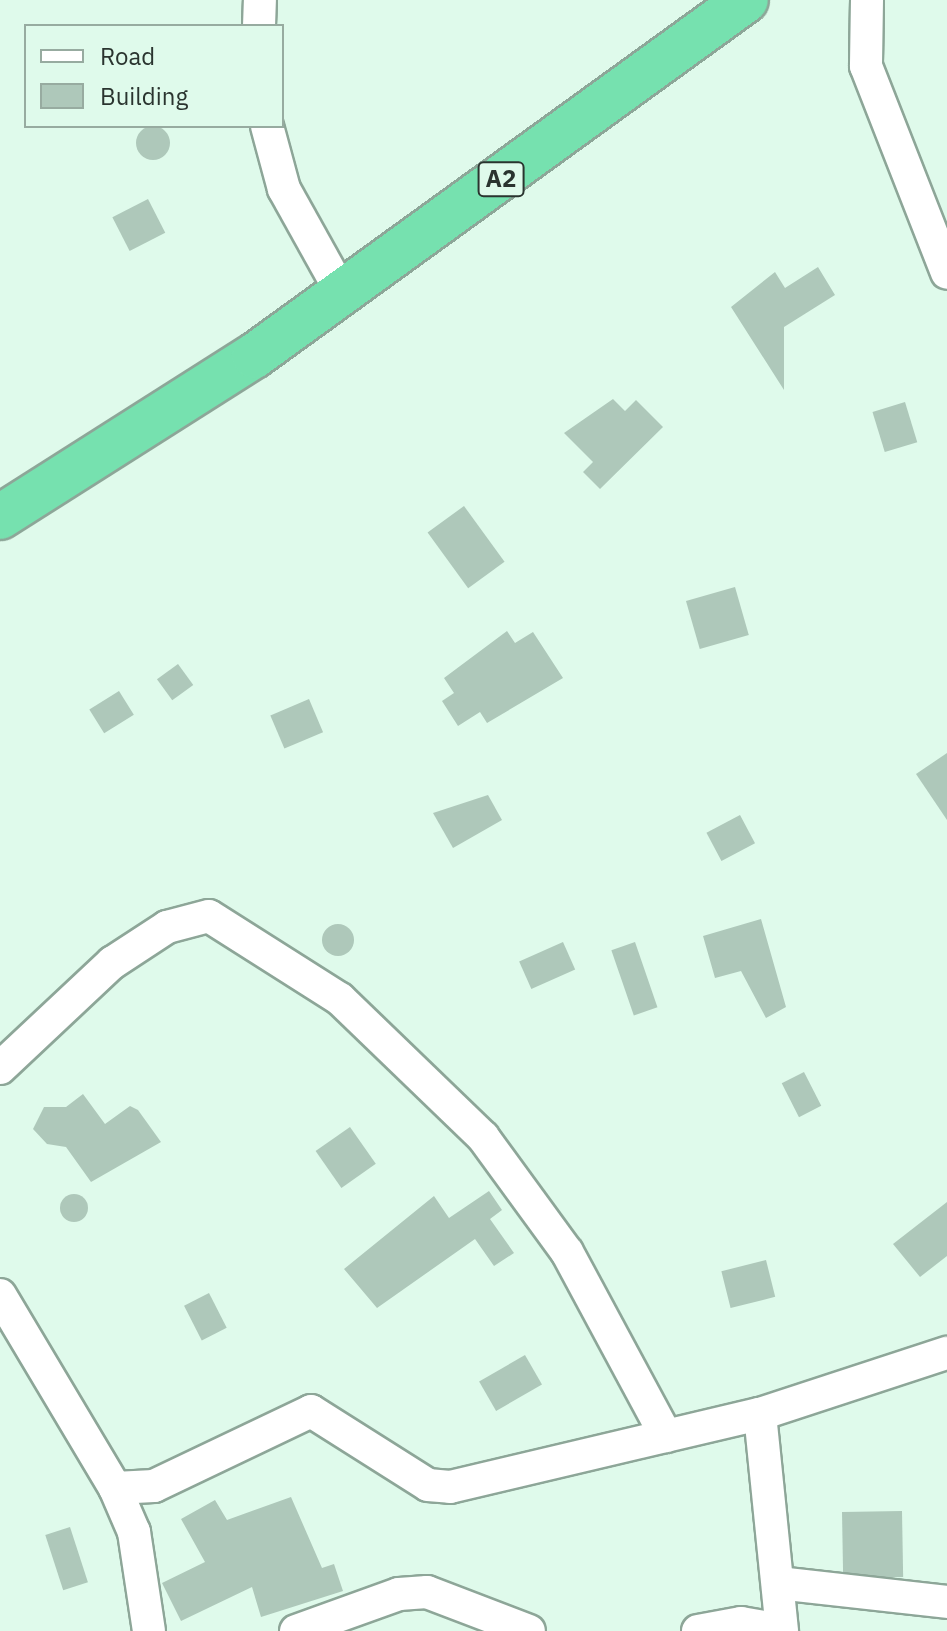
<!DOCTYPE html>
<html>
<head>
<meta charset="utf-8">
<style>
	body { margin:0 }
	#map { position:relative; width:947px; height:1631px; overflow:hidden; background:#dffaeb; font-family:"IBM Plex Sans",sans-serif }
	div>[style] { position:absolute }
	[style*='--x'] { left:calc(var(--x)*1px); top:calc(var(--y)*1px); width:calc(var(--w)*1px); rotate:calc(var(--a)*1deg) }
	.building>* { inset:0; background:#aec8ba; transform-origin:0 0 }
	.round { border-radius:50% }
	.roads { filter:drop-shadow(2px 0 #8da698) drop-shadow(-2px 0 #8da698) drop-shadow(0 2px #8da698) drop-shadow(0 -2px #8da698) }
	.minor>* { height:32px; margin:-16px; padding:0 16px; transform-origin:16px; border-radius:16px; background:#fff }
	.highway>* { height:44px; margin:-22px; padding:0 22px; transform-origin:22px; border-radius:22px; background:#76e1af }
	span { translate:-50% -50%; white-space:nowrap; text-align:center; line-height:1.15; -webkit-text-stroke:6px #dffaeb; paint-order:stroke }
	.shield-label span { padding:2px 6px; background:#dffaeb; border:2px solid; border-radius:6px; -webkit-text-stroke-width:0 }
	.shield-label { font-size:24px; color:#2a342f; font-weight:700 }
	.legend { position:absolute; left:24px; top:24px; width:260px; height:104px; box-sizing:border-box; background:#dffaeb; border:2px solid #97aba0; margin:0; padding:10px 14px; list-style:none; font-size:24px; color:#2a342f }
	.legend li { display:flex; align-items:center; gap:16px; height:40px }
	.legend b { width:40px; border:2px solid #97aba0 }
</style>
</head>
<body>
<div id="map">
	<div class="building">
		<div class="round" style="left:136px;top:126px;width:34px;height:34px"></div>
		<div style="left:148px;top:199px;width:38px;height:40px;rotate:63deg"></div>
		<div style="clip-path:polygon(818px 267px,835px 295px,784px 327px,784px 390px,731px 307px,775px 272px,785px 288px)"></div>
		<div style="clip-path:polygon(613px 399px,625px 411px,636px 400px,663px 427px,600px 489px,583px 472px,593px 462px,564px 433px)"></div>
		<div style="left:905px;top:402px;width:42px;height:34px;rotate:73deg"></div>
		<div style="left:464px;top:506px;width:69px;height:45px;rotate:54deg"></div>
		<div style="left:735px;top:587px;width:50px;height:51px;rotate:74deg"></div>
		<div style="clip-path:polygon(507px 631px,515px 643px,533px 632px,563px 678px,487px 723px,480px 712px,458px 726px,442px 701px,454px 693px,444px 678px)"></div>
		<div style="left:178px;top:664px;width:26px;height:26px;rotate:54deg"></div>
		<div style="left:119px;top:691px;width:28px;height:35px;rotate:58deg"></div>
		<div style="left:309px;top:699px;width:36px;height:42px;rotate:67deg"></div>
		<div style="clip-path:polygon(947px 753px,947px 820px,916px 774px)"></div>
		<div style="clip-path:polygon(488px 795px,502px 820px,453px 848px,433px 813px)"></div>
		<div style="left:740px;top:815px;width:32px;height:38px;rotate:62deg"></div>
		<div style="clip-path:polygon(761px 919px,786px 1007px,766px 1018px,741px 971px,715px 978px,703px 936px)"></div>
		<div class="round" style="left:322px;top:924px;width:32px;height:32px"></div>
		<div style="left:563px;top:942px;width:30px;height:48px;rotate:66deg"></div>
		<div style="left:635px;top:942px;width:69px;height:25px;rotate:71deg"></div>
		<div style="left:804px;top:1072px;width:38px;height:25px;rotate:63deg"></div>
		<div style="clip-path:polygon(83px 1094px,105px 1124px,130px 1106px,138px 1110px,161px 1142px,91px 1182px,66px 1147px,47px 1144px,33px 1129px,44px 1107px,66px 1107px)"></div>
		<div style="left:350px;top:1127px;width:45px;height:42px;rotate:55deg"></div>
		<div style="clip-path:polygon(489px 1191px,502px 1210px,490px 1219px,514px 1253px,494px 1266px,475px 1239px,377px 1308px,344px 1269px,434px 1196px,449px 1218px)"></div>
		<div class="round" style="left:60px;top:1194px;width:28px;height:28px"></div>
		<div style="clip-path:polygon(947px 1202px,947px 1256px,920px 1277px,893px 1244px)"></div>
		<div style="left:766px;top:1260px;width:38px;height:46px;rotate:76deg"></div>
		<div style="left:209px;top:1293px;width:39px;height:28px;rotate:63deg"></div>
		<div style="left:525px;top:1355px;width:34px;height:53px;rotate:60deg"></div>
		<div style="clip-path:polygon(291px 1497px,322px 1568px,334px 1564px,343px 1591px,261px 1617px,252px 1587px,181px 1621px,162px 1583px,205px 1562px,181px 1519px,215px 1500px,227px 1520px)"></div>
		<div style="left:902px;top:1511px;width:66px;height:60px;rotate:89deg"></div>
		<div style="left:70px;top:1527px;width:58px;height:26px;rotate:72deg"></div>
	</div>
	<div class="roads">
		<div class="minor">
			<div style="--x:867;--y:0;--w:66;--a:90.9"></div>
			<div style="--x:866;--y:66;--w:222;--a:68.6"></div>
			<div style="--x:259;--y:26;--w:26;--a:-88"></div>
			<div style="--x:267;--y:126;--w:65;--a:74.9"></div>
			<div style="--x:284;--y:189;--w:121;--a:60.9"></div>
			<div style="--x:0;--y:1068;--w:154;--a:-43.2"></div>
			<div style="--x:112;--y:963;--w:66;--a:-33.2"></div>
			<div style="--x:167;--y:927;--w:43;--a:-14.7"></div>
			<div style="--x:209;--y:916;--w:155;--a:32.4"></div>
			<div style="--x:340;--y:999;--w:199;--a:44"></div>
			<div style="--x:483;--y:1137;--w:142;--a:53.9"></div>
			<div style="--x:567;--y:1252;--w:209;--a:61.7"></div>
			<div style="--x:0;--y:1295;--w:225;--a:59.2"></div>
			<div style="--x:115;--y:1488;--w:39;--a:-3"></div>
			<div style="--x:154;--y:1486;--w:174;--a:-25.5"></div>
			<div style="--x:311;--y:1411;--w:138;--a:32.3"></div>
			<div style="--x:428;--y:1485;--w:22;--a:5"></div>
			<div style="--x:450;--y:1487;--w:318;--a:-13.3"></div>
			<div style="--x:760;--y:1414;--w:197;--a:-18.1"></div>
			<div style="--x:760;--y:1414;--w:218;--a:84.2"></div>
			<div style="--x:115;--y:1488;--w:48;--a:66.6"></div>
			<div style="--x:134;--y:1532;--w:100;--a:81.4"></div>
			<div style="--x:778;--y:1583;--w:170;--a:6.4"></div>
			<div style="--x:296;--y:1631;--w:109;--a:-19.8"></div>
			<div style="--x:399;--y:1594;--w:28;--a:-4"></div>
			<div style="--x:427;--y:1592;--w:109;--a:20.9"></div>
			<div style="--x:698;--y:1631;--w:44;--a:-10.5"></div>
			<div style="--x:741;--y:1623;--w:41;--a:9.9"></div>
		</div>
		<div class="highway">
			<div style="--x:0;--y:517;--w:301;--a:-32.4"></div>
			<div style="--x:254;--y:356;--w:607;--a:-35.89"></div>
		</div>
	</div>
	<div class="shield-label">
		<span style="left:501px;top:179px">A2</span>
	</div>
	<ul class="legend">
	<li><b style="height:10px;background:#fff"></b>Road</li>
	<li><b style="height:22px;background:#aec8ba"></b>Building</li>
	</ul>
</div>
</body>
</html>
